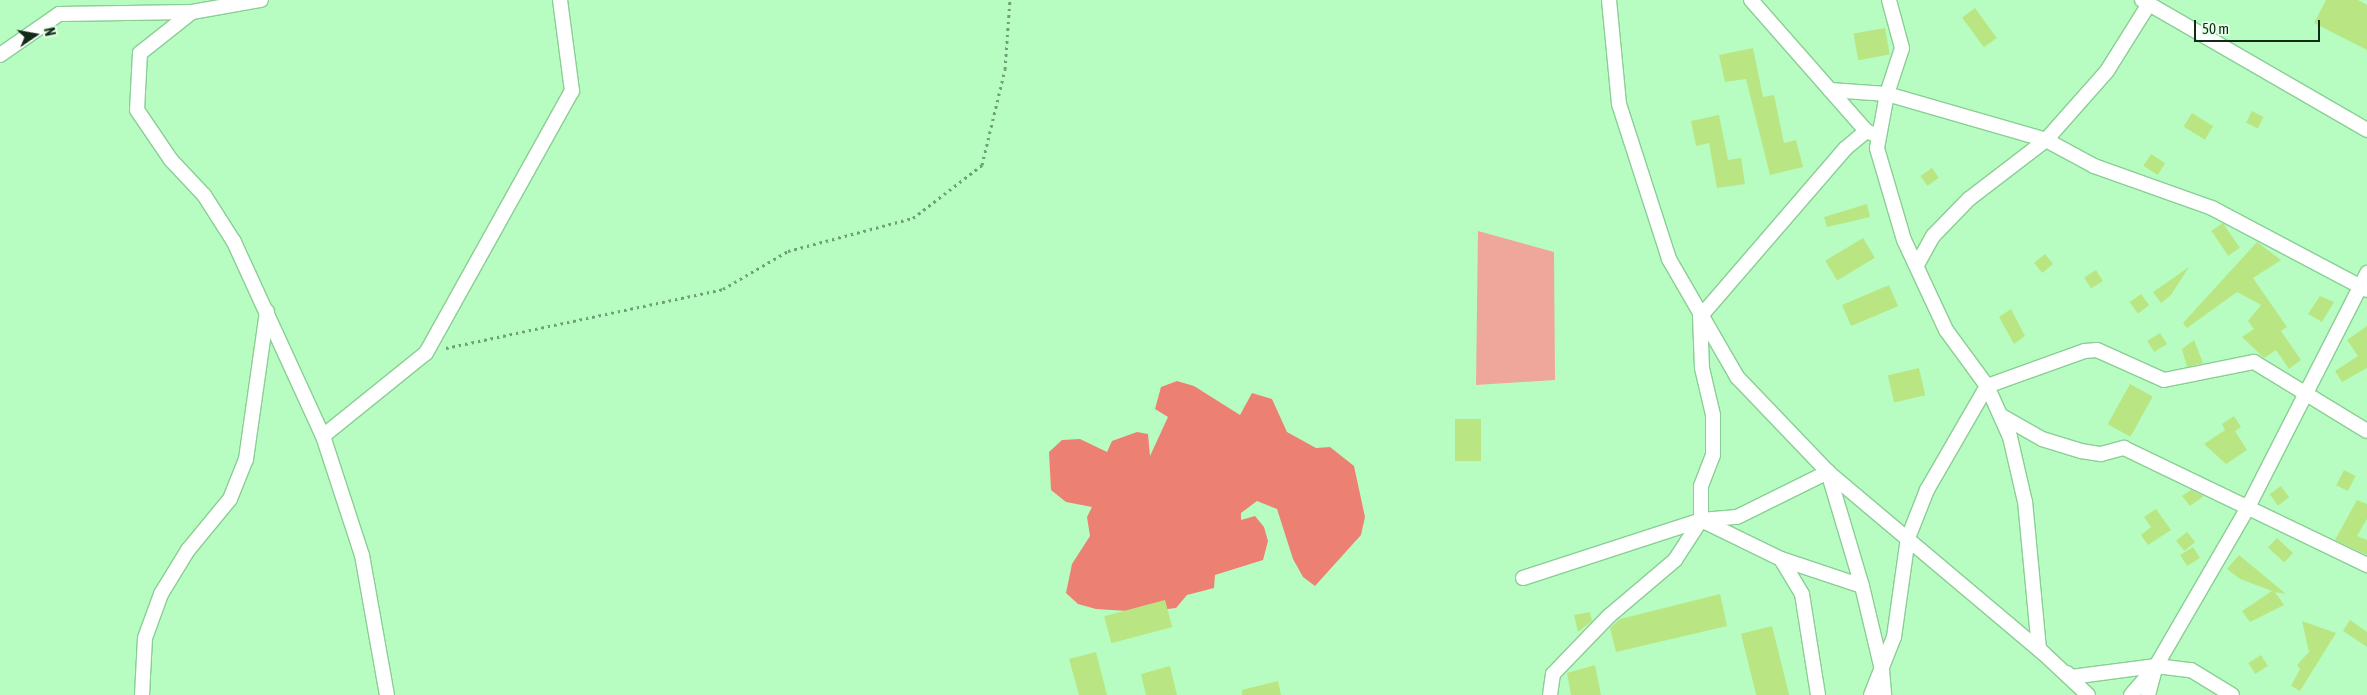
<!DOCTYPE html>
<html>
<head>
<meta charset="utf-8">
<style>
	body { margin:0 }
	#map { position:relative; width:2367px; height:695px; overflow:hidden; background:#b7fdc2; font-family:"Asap Condensed",sans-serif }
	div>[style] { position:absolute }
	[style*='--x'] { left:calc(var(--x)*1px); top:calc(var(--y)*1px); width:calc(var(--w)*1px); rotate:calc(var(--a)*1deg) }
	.green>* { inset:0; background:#efa79c }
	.forest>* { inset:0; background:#ec8173 }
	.building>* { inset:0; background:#b9e683; transform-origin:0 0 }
	.path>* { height:3px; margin-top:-1.5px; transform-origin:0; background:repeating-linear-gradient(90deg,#6da176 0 2.5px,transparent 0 6.5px) }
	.roads { filter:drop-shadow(1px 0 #8ace95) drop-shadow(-1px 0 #8ace95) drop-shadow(0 1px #8ace95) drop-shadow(0 -1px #8ace95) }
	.street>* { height:14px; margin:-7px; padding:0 7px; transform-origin:7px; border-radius:7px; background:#fff }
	span { translate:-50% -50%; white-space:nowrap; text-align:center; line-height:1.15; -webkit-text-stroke:4.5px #e4ffe7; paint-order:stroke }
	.north { position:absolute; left:10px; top:10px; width:50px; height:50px; -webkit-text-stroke:4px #e4ffe7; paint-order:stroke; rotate:78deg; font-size:14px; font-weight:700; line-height:20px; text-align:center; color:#102c16 }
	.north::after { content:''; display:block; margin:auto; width:18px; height:22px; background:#102c16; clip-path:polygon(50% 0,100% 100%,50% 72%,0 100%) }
	.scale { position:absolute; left:2194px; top:20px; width:126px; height:22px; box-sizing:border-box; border:2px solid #102c16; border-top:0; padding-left:6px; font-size:15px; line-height:18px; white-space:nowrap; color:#102c16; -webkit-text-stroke:4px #e4ffe7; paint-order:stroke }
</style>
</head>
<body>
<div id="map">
	<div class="green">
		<div style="clip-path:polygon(1478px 231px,1554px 252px,1555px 380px,1476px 385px)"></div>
	</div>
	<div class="forest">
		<div style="clip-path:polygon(1177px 381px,1194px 386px,1240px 415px,1252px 393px,1272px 399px,1287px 432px,1316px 448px,1330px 447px,1354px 466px,1365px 517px,1361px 535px,1315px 586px,1303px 577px,1293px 559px,1277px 509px,1257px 501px,1241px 513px,1241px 520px,1255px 516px,1264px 527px,1268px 541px,1263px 560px,1215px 575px,1214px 588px,1187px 595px,1176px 608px,1143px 612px,1096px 609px,1078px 604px,1066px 593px,1072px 564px,1090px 536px,1087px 517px,1092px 507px,1066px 502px,1051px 490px,1049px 452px,1062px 440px,1080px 439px,1107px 452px,1112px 441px,1137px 432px,1148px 434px,1150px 456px,1168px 417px,1155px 409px,1161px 387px)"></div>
	</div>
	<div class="building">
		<div style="clip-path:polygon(2326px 0,2358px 0,2367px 5px,2367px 50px,2314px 23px)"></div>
		<div style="left:1975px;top:8px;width:37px;height:16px;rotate:54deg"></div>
		<div style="left:1885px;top:28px;width:27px;height:32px;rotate:80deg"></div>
		<div style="clip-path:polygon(1753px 48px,1763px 97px,1774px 95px,1784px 143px,1796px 140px,1803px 167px,1770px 175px,1746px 79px,1725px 82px,1719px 55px)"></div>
		<div style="left:2252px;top:111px;width:13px;height:13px;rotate:27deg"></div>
		<div style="left:2192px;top:113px;width:25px;height:16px;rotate:32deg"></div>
		<div style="clip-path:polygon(1719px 115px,1728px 160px,1741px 158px,1745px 184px,1717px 188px,1709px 143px,1696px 146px,1691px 121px)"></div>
		<div style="left:2151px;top:154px;width:17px;height:14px;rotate:33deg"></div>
		<div style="left:1932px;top:168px;width:12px;height:14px;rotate:55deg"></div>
		<div style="clip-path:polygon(1867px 204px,1870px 217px,1827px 227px,1824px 217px)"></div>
		<div style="left:2223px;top:223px;width:30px;height:14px;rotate:56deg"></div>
		<div style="left:1863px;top:238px;width:23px;height:44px;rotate:59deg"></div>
		<div style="clip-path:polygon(2257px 242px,2281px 260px,2253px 278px,2287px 327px,2281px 331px,2301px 360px,2289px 369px,2276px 350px,2264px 358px,2242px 337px,2254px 329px,2248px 321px,2261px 305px,2237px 292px,2187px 328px,2183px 323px)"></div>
		<div style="left:2045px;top:254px;width:13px;height:14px;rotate:51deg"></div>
		<div style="clip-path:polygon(2189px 267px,2171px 295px,2161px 303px,2153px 292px)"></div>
		<div style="left:2096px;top:270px;width:13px;height:14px;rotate:58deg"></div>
		<div style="left:1889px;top:285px;width:23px;height:51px;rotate:67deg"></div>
		<div style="left:2141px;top:294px;width:14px;height:14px;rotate:54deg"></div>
		<div style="clip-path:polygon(2320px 296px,2334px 302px,2322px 322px,2308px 314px)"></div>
		<div style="clip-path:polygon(2011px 309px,2025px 336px,2014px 344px,1999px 317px)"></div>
		<div style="clip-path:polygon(2367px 326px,2367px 368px,2342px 382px,2335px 371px,2358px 356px,2347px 340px)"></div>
		<div style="left:2160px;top:333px;width:13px;height:15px;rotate:58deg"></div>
		<div style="clip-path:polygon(2194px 340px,2203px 363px,2187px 367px,2182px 349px)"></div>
		<div style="left:1919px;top:368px;width:28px;height:32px;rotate:77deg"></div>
		<div style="left:2130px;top:384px;width:26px;height:46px;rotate:29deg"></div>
		<div style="clip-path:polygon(2234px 416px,2241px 427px,2235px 431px,2247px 450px,2226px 464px,2204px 444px,2225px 430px,2222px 424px)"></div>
		<div style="left:1455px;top:419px;width:26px;height:42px"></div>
		<div style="left:2344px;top:470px;width:13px;height:17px;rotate:27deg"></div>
		<div style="left:2281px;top:486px;width:14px;height:14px;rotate:54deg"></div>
		<div style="clip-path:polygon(2191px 490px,2204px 496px,2190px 506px,2182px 496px)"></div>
		<div style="clip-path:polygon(2357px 500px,2367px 504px,2367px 519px,2357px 536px,2367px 540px,2367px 555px,2335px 540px)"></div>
		<div style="clip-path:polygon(2156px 509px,2171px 530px,2148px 545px,2141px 535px,2151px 527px,2144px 517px)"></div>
		<div style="left:2187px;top:532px;width:13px;height:14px;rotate:51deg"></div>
		<div style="left:2277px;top:538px;width:22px;height:13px;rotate:43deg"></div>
		<div style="left:2193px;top:547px;width:13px;height:15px;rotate:58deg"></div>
		<div style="clip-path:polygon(2239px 555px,2286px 594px,2275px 592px,2284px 605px,2250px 622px,2242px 611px,2272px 591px,2240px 579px,2227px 569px)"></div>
		<div style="clip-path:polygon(1720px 594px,1727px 626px,1616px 652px,1610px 628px,1620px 619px)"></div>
		<div style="left:1165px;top:600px;width:28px;height:63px;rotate:75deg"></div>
		<div style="clip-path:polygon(1590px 612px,1592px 621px,1578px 632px,1574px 615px)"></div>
		<div style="clip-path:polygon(2350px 620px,2367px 632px,2367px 647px,2343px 631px)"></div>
		<div style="clip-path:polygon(2302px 621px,2336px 633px,2300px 691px,2291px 686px,2300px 669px,2297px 665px,2309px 652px)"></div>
		<div style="left:1772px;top:626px;width:71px;height:32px;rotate:76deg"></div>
		<div style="clip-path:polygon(1096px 652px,1107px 695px,1079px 695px,1069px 659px)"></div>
		<div style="left:2261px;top:655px;width:13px;height:15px;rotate:58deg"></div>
		<div style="clip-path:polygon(1595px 665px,1601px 695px,1571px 695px,1567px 673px)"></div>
		<div style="clip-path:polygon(1170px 666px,1177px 695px,1146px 695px,1141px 674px)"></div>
		<div style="clip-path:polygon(1278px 681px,1281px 695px,1242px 695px,1242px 690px)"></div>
	</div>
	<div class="path">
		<div style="--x:446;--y:348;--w:283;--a:-12"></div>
		<div style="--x:723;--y:289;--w:75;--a:-30.3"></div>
		<div style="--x:788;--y:251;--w:129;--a:-14.8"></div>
		<div style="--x:913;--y:218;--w:87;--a:-37.5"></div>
		<div style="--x:982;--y:165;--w:99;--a:-76.5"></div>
		<div style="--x:1005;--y:69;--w:69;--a:-85.9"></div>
	</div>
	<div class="roads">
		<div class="street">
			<div style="--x:1609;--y:0;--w:104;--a:84.5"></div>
			<div style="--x:1619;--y:104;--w:163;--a:72.1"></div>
			<div style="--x:1669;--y:259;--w:136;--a:60"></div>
			<div style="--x:1737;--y:377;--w:132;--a:46.2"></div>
			<div style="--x:1828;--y:472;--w:281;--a:40.1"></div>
			<div style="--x:1751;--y:0;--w:174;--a:48.7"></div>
			<div style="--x:2142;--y:0;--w:260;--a:30"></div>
			<div style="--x:192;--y:12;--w:66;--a:141.7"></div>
			<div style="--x:140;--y:53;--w:57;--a:93"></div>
			<div style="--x:137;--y:110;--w:60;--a:55.8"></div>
			<div style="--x:171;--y:160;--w:48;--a:46.7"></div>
			<div style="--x:204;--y:195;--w:56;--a:57.4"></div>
			<div style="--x:234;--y:242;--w:213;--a:65.4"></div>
			<div style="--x:323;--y:436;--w:125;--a:71.9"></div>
			<div style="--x:362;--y:555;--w:142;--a:79.9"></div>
			<div style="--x:0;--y:55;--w:72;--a:-34.8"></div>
			<div style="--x:59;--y:14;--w:133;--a:-0.9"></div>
			<div style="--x:192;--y:12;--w:70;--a:-9.9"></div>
			<div style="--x:1830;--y:90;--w:57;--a:4"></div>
			<div style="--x:1887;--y:94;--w:48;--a:-71.9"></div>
			<div style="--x:1902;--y:48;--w:50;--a:-105.2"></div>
			<div style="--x:1918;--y:263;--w:31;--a:-61"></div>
			<div style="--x:1933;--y:236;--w:52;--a:-45.8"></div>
			<div style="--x:1969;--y:199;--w:97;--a:-37.5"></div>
			<div style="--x:2046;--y:140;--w:92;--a:-48.5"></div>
			<div style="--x:2107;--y:71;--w:79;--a:-57.9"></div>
			<div style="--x:2000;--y:415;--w:48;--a:29.7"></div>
			<div style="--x:2042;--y:439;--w:41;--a:17.1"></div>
			<div style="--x:2081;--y:451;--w:20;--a:9"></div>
			<div style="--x:2101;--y:454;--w:24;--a:-15"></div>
			<div style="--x:2124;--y:448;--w:270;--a:25.7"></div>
			<div style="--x:323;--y:436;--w:132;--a:-38.9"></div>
			<div style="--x:426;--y:353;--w:300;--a:-60.9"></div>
			<div style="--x:572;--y:91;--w:92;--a:-97.5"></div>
			<div style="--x:1781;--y:559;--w:85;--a:18.4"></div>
			<div style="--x:1523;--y:578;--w:187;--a:-18"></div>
			<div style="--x:1701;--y:520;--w:36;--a:-5"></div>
			<div style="--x:1737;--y:517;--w:102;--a:-26.3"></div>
			<div style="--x:1828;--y:472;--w:119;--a:73.4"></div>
			<div style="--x:1862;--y:586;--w:86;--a:76.6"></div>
			<div style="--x:1882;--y:670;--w:25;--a:85"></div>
			<div style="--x:2067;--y:673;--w:6;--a:45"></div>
			<div style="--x:2071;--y:677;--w:86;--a:-7.4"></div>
			<div style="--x:2156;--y:666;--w:35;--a:7"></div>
			<div style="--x:2191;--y:670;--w:48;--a:31.4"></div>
			<div style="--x:142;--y:695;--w:57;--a:-87"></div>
			<div style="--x:145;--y:638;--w:47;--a:-70"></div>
			<div style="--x:161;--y:594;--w:52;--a:-58.5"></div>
			<div style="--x:188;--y:550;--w:66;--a:-50.5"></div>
			<div style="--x:230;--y:499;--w:43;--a:-68.2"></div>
			<div style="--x:246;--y:459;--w:149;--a:-81.9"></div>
			<div style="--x:1550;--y:695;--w:21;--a:-82"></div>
			<div style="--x:1553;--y:674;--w:81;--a:-46"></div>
			<div style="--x:1609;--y:616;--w:87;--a:-40.3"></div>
			<div style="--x:1675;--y:560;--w:48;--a:-57"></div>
			<div style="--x:1818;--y:695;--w:102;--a:-99"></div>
			<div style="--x:1802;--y:594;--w:41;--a:-121"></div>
			<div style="--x:1781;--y:559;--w:89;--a:-154"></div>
			<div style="--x:1701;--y:520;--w:34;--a:-90"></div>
			<div style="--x:1701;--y:486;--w:33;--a:-69"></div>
			<div style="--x:1713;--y:455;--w:40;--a:-90"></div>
			<div style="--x:1713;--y:415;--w:48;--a:-103.2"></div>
			<div style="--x:1702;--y:368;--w:51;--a:-92.2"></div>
			<div style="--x:1700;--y:317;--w:223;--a:-49.2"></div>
			<div style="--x:1846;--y:148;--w:26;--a:-40"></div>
			<div style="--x:1866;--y:131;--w:11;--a:22"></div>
			<div style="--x:1871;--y:695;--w:62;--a:-68.4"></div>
			<div style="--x:1894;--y:637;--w:100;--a:-82"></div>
			<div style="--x:1908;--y:538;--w:52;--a:-68.4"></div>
			<div style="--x:1927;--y:490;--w:120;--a:-60"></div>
			<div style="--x:1987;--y:386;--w:104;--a:-19.7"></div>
			<div style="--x:2085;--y:351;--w:12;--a:-5"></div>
			<div style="--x:2097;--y:350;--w:73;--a:24.1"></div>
			<div style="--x:2164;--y:380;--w:92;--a:-11.3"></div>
			<div style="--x:2254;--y:362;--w:132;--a:31.4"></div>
			<div style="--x:2088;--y:695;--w:67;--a:-136.8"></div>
			<div style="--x:2039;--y:649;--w:148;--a:-95.4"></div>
			<div style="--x:2025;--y:502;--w:67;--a:-103"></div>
			<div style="--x:2010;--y:437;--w:56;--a:-114.3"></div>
			<div style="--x:1987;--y:386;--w:69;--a:-126.2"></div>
			<div style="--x:1946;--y:330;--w:99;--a:-115"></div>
			<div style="--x:1904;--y:240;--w:96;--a:-106.4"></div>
			<div style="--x:1877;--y:148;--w:55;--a:-79.5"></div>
			<div style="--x:1887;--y:94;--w:166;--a:16.1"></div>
			<div style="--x:2046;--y:140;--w:55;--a:28.4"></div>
			<div style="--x:2094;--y:166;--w:125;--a:19.6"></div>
			<div style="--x:2212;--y:208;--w:175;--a:27.9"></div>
			<div style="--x:2131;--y:695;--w:38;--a:-49"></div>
			<div style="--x:2156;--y:666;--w:181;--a:-59.9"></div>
			<div style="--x:2247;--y:509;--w:265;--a:-63"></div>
			<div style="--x:2148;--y:695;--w:27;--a:-75"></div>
		</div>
	</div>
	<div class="north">N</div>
	<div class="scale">50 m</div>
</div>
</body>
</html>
